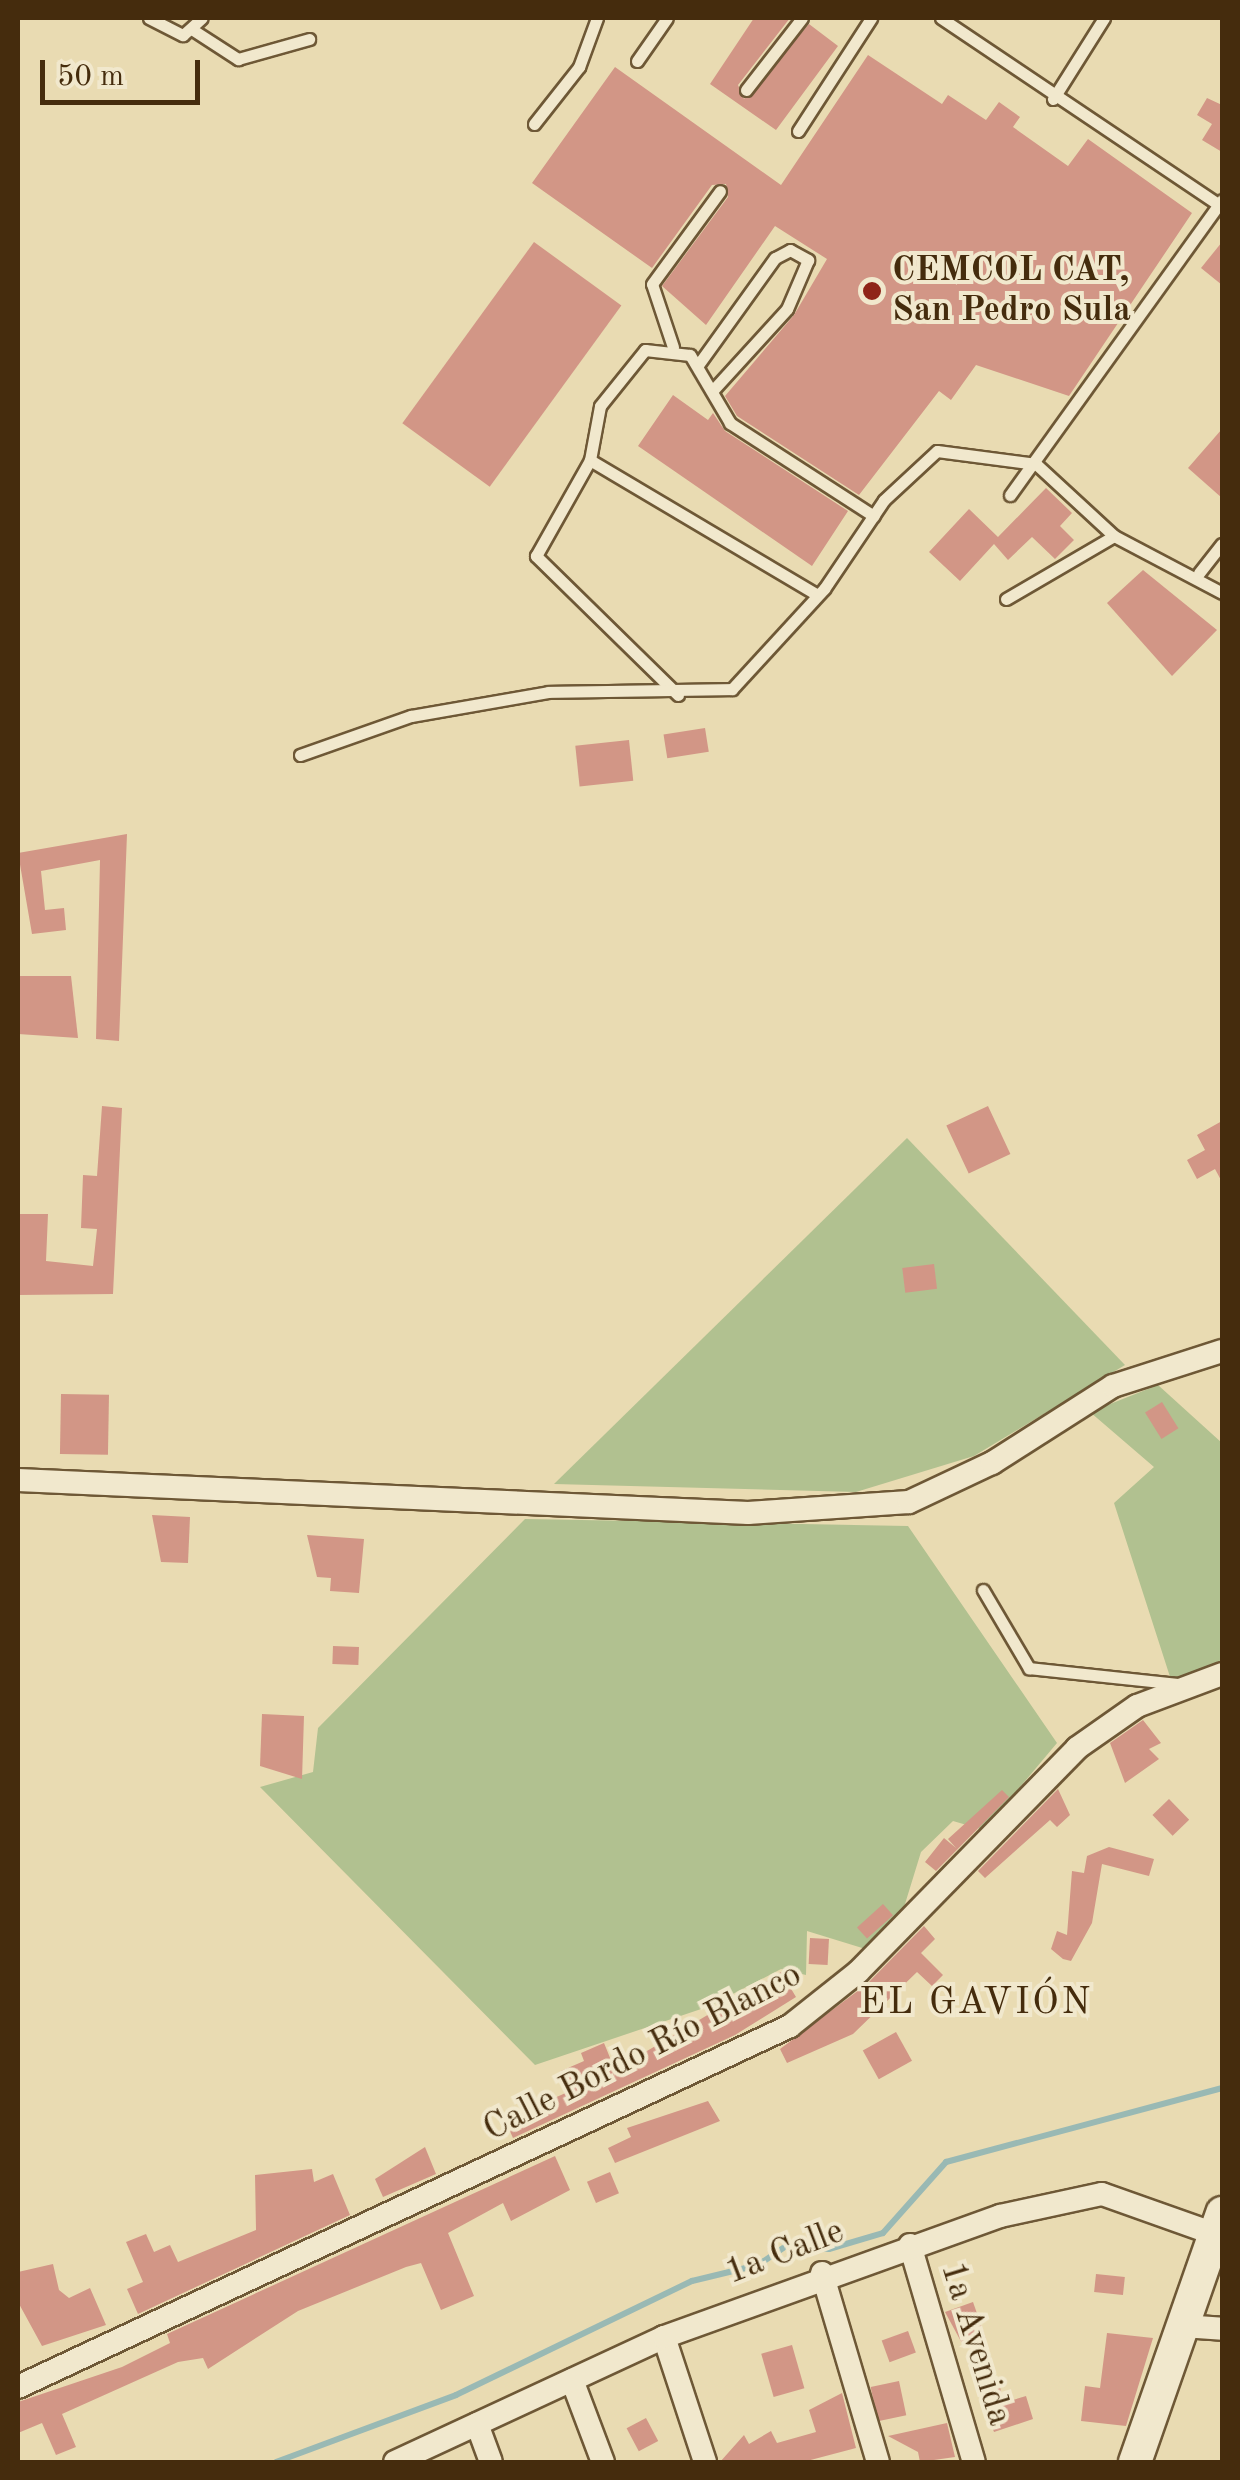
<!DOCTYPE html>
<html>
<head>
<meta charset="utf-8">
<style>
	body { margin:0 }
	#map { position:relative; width:1240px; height:2480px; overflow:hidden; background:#e9dbb2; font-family:"Old Standard TT",serif }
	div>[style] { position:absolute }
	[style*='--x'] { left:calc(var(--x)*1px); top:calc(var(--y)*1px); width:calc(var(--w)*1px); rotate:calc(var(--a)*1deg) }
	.green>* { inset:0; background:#b1c190 }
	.stream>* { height:6px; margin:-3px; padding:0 3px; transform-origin:3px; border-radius:3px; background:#99b9b4 }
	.building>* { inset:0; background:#d29686; transform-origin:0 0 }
	.roads { filter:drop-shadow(2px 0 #6e5836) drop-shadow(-2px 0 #6e5836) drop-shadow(0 2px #6e5836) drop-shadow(0 -2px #6e5836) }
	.lane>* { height:11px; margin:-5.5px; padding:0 5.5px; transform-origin:5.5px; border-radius:5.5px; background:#f1e8cd }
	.street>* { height:22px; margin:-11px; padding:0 11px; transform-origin:11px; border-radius:11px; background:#f1e8cd }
	.secondary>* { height:32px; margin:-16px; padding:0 16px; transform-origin:16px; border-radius:16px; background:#f1e8cd }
	.dots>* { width:28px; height:28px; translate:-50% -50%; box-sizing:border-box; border:5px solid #f1e8cd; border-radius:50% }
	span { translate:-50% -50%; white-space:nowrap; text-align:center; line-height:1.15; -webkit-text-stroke:8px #f1e8cd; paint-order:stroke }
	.poi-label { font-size:35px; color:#452c0d; font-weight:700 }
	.left { translate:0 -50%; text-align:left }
	.street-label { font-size:35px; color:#452c0d }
	.neighbourhood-label { font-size:38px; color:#452c0d; letter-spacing:2.5px }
	.frame { position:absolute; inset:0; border:20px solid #452c0d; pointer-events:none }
	.scale { position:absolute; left:40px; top:60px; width:160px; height:45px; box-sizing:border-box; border:5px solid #452c0d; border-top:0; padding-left:12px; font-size:30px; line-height:35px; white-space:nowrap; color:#452c0d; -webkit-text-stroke:8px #f1e8cd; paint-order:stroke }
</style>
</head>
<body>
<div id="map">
	<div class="green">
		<div style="clip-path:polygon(907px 1138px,1125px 1365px,974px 1456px,856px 1492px,554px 1484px)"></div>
		<div style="clip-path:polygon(1158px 1385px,1222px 1443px,1222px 1664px,1172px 1683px,1114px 1503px,1154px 1467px,1090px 1412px)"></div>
		<div style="clip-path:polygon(525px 1519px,908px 1526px,1057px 1743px,984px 1830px,953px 1821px,921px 1852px,901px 1917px,872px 1951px,807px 1931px,806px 1975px,781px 1969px,710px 2006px,535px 2065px,260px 1787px,313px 1772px,318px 1728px)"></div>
	</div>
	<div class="stream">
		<div style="--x:276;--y:2462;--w:192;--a:-20.4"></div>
		<div style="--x:456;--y:2395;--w:262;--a:-25.8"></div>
		<div style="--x:692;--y:2281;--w:68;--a:-13.6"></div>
		<div style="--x:758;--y:2265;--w:37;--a:-34"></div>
		<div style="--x:789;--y:2244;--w:40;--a:7.1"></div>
		<div style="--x:829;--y:2249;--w:56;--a:-16.5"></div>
		<div style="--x:883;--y:2233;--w:95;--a:-48.4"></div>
		<div style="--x:946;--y:2162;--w:286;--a:-15"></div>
	</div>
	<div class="building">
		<div style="clip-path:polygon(754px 18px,790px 18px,738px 85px,744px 99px,809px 24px,838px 46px,776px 130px,710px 84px)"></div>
		<div style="clip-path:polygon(868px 55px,942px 104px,948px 95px,986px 120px,999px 102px,1020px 117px,1013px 127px,1068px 166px,1088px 139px,1192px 213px,1069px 396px,976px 365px,951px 400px,939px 391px,859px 495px,737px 416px,725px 396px,794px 315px,827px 259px,775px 226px,706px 325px,662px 286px,728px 197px,726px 184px,712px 185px,652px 268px,532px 183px,615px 67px,781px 185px)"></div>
		<div style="clip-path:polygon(1207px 98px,1222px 105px,1222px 152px,1202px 140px,1212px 124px,1197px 115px)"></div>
		<div style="left:534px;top:242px;width:108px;height:224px;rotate:36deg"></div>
		<div style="clip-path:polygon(1222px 242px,1222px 285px,1201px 268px)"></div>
		<div style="clip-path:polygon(673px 395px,708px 420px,713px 413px,725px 431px,848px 511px,812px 566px,638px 446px)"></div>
		<div style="clip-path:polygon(1222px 429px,1222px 498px,1188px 468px)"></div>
		<div style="clip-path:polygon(1046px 488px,1072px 513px,1060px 526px,1074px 540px,1055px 559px,1032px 537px,1008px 560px,994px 544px,960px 581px,929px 552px,969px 509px,998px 537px)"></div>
		<div style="clip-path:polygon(1143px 570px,1217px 630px,1172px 676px,1107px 603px)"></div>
		<div style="left:705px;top:728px;width:24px;height:42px;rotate:81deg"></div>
		<div style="left:629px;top:740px;width:41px;height:54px;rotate:84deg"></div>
		<div style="clip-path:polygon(127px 834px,119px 1041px,96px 1039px,100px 860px,41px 871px,45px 910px,64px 908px,66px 930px,32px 934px,18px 853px)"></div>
		<div style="clip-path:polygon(18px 976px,71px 976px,78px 1038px,18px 1034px)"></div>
		<div style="clip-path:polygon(102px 1106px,122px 1108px,113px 1294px,18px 1295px,18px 1214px,48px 1214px,46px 1261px,93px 1266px,97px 1229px,81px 1228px,83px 1175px,97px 1176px)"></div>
		<div style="left:988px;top:1106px;width:53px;height:46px;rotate:65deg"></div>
		<div style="clip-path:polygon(1222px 1121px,1222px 1182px,1215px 1169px,1197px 1179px,1187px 1160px,1205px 1150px,1197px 1135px)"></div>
		<div style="left:934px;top:1264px;width:25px;height:32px;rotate:83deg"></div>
		<div style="left:61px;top:1394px;width:48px;height:60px;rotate:1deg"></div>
		<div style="left:1162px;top:1402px;width:31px;height:20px;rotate:58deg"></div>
		<div style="clip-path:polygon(152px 1515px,190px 1517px,188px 1563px,161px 1562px)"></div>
		<div style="clip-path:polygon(307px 1535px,364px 1539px,359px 1593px,330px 1591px,331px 1578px,317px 1577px)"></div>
		<div style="left:333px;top:1646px;width:26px;height:18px;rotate:2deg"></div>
		<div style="clip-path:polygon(262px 1714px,304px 1716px,302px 1779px,260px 1766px)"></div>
		<div style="clip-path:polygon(1143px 1720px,1161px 1743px,1149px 1749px,1159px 1759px,1125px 1783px,1110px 1743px)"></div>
		<div style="clip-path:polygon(1058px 1789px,1070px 1815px,1057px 1827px,1050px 1820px,985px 1878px,978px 1871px)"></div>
		<div style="clip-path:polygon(1002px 1790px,1009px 1797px,936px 1871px,925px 1862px,944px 1838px,956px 1848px,948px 1839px)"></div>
		<div style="left:1169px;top:1799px;width:29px;height:23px;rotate:46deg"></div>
		<div style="clip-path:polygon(1109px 1847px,1154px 1859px,1149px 1876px,1102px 1864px,1092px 1923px,1071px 1961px,1063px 1959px,1051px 1949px,1057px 1931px,1067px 1935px,1072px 1871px,1084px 1873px,1087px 1856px)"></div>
		<div style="left:883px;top:1904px;width:15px;height:35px;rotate:48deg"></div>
		<div style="clip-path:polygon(924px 1926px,935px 1939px,921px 1953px,943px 1975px,932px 1986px,917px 1972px,853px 2034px,787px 2063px,780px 2049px,867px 1984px)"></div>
		<div style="left:810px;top:1938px;width:19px;height:26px;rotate:3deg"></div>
		<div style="clip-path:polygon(781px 1972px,796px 1997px,735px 2035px,513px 2138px,505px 2120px,570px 2091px,561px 2071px,584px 2061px,581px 2053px,604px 2043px,615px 2070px,721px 2007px,725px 2015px,762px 1995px,757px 1987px)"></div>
		<div style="left:896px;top:2032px;width:33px;height:38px;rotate:61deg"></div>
		<div style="clip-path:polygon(708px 2101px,720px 2121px,615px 2163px,608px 2148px,631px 2137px,627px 2128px)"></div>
		<div style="clip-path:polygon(425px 2147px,436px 2174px,383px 2197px,375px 2179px)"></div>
		<div style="clip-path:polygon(555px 2156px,570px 2190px,511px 2221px,503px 2203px,448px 2233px,474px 2296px,441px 2310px,421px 2263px,406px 2267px,298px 2311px,208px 2369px,203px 2358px,178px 2362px,62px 2414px,76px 2447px,56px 2455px,42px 2423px,18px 2433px,18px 2402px,122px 2367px,170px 2343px,167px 2334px)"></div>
		<div style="clip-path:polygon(312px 2169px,314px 2182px,333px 2174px,350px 2215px,138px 2314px,127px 2289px,143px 2282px,126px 2242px,146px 2234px,154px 2252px,170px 2245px,178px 2262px,256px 2230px,255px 2175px)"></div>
		<div style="left:610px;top:2172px;width:23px;height:25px;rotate:67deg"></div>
		<div style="clip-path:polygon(53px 2264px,59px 2290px,69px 2298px,90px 2288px,106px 2325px,42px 2346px,18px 2302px,18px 2272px)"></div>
		<div style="left:1096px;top:2274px;width:29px;height:18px;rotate:6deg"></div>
		<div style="clip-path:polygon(973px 2302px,986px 2339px,964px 2347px,945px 2312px)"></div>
		<div style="left:908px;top:2331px;width:23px;height:28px;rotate:70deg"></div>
		<div style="clip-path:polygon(1107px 2333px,1153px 2338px,1126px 2426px,1081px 2421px,1085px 2386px,1100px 2388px)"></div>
		<div style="left:792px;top:2345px;width:45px;height:32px;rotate:74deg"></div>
		<div style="left:899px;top:2381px;width:35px;height:29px;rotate:78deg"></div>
		<div style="clip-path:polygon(999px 2381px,1003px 2403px,1026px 2396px,1033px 2419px,994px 2432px,977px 2386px)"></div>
		<div style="clip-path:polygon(842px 2393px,856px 2448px,803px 2462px,720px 2462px,744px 2435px,749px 2444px,771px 2431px,777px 2443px,816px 2432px,809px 2410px)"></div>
		<div style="left:646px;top:2418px;width:26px;height:22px;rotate:62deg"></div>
		<div style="clip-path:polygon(947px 2423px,955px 2457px,920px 2462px,918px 2452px,888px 2436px)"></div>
	</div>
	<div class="roads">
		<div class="lane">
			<div style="--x:149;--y:18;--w:38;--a:27"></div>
			<div style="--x:183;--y:35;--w:25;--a:-42"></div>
			<div style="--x:941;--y:18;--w:339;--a:33.9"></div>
			<div style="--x:193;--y:30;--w:54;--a:32.8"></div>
			<div style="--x:238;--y:59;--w:74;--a:-15.7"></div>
			<div style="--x:637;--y:61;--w:52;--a:-55.1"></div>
			<div style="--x:746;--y:90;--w:91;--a:-52.1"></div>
			<div style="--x:1053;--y:99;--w:96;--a:-57.8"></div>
			<div style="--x:534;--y:124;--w:73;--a:-51.7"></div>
			<div style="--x:579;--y:67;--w:52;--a:-69.8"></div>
			<div style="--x:798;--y:131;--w:135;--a:-57.1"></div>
			<div style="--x:673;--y:347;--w:66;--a:-108.4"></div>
			<div style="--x:652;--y:284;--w:115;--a:-53.8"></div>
			<div style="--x:698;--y:365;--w:132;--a:-54.3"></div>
			<div style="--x:775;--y:258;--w:17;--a:-28"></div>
			<div style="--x:790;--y:250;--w:21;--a:29"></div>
			<div style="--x:808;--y:260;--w:53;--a:113.2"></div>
			<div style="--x:787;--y:309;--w:111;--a:132.4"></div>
			<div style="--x:590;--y:460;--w:264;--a:30.7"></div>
			<div style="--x:1010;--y:495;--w:363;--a:-54.3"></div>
			<div style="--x:1199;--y:573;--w:37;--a:-52"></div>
			<div style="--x:1006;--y:599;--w:125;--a:-30.3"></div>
			<div style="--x:678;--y:695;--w:199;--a:-135.6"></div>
			<div style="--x:536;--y:556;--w:110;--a:-60.6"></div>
			<div style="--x:590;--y:460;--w:55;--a:-79.5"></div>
			<div style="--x:600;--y:406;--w:72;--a:-51.2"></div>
			<div style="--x:645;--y:350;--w:45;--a:6.3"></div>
			<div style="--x:690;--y:355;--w:79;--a:59.5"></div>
			<div style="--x:730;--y:423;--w:171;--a:32.9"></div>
			<div style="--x:300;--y:755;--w:118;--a:-19.4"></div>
			<div style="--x:411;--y:716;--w:139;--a:-9.9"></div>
			<div style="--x:548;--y:692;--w:184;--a:-0.9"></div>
			<div style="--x:732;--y:689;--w:136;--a:-47.4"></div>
			<div style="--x:824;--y:589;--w:107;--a:-56"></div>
			<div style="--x:884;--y:500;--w:72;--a:-42.8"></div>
			<div style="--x:937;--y:451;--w:100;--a:7.5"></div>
			<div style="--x:1036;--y:464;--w:106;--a:42.7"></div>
			<div style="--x:1114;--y:536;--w:122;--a:27.8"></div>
			<div style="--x:983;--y:1590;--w:91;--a:59.5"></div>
			<div style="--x:1029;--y:1668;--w:151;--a:6.1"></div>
		</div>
		<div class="street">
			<div style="--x:18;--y:1480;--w:731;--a:2.59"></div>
			<div style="--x:748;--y:1513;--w:161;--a:-3.9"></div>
			<div style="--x:909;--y:1502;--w:92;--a:-25.2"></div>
			<div style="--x:992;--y:1463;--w:143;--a:-32.5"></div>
			<div style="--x:1113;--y:1386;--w:114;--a:-17.8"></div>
			<div style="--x:910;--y:2245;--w:226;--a:73.6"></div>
			<div style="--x:822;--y:2273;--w:197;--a:73.5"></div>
			<div style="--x:1183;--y:2326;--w:39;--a:4"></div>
			<div style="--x:664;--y:2337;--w:132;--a:71.8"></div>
			<div style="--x:572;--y:2380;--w:88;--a:69.3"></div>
			<div style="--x:18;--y:2387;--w:852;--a:-25.06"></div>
			<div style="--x:790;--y:2026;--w:87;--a:-38.5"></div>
			<div style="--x:858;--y:1972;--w:313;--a:-45.6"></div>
			<div style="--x:1077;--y:1748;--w:73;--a:-35"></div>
			<div style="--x:1137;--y:1706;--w:91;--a:-20.6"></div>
			<div style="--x:477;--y:2424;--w:40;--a:69.8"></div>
			<div style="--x:395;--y:2462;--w:297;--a:-24.9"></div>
			<div style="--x:664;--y:2337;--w:357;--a:-19.8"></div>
			<div style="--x:1000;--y:2216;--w:104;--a:-12.2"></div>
			<div style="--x:1102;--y:2194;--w:120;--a:19.5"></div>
		</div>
		<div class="secondary">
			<div style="--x:1135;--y:2462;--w:264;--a:-70.7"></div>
		</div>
	</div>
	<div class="dots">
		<div style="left:872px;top:291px;background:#8f2418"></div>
	</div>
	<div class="poi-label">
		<span class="left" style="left:892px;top:291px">CEMCOL CAT,<br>San Pedro Sula</span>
	</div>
	<div class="street-label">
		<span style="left:643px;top:2053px;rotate:-27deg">Calle Bordo Río Blanco</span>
		<span style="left:785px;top:2253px;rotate:-21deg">1a Calle</span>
		<span style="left:975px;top:2344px;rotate:73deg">1a Avenida</span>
	</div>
	<div class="neighbourhood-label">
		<span style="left:976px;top:2004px">EL GAVIÓN</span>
	</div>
	<div class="frame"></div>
	<div class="scale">50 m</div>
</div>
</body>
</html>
